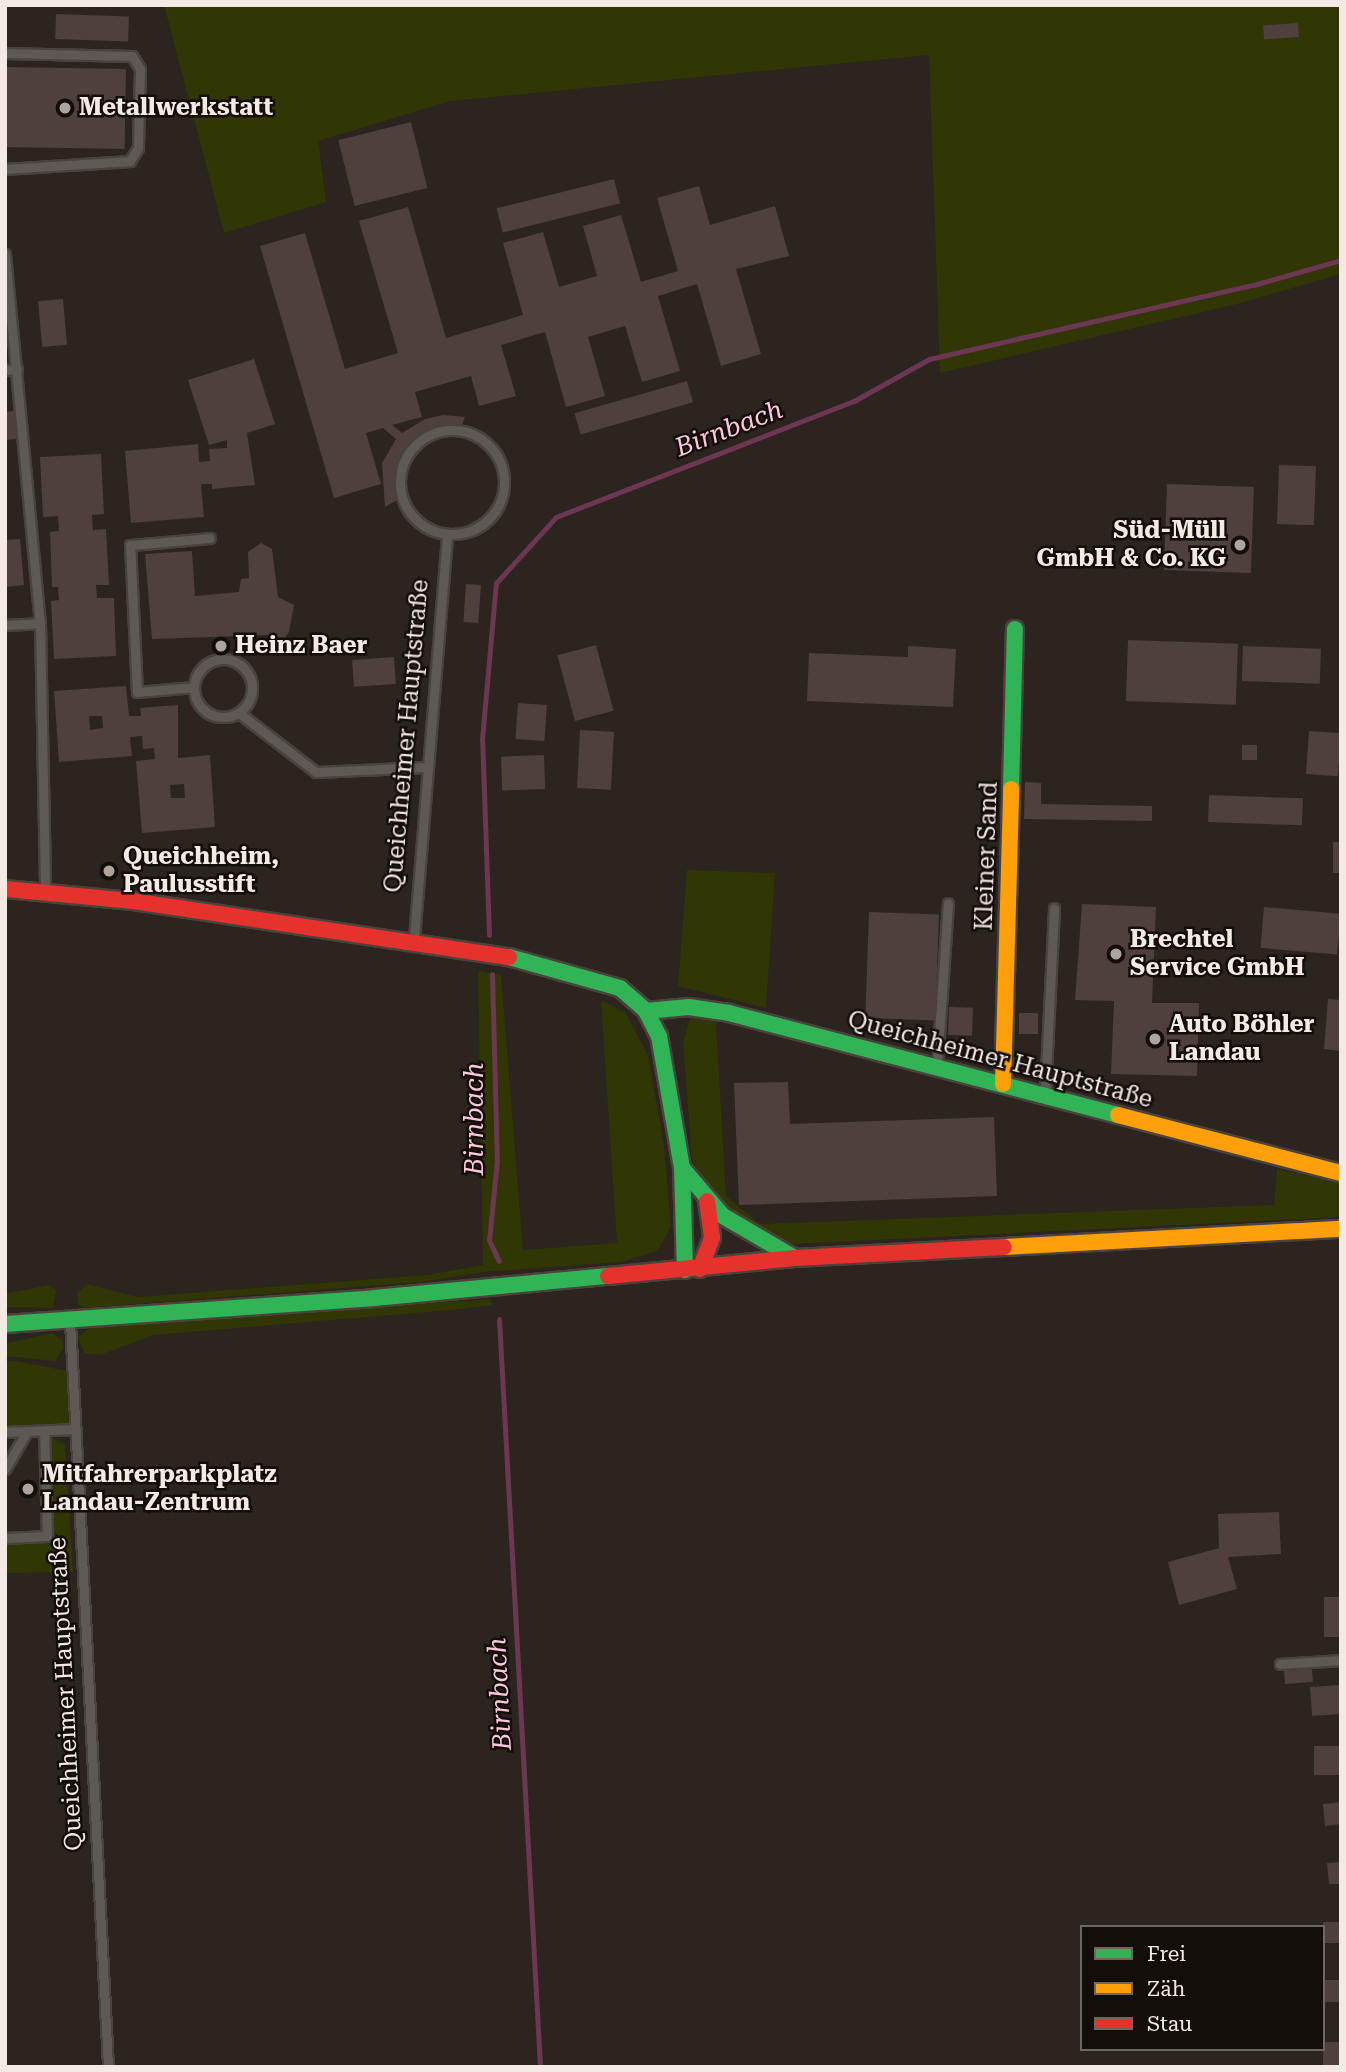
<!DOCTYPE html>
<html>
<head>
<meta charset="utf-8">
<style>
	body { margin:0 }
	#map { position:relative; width:1346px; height:2072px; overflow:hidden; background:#2c241f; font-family:"Roboto Serif",serif }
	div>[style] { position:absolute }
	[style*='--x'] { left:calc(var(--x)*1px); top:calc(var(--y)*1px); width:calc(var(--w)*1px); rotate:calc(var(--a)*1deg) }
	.green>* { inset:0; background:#303604 }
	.stream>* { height:5px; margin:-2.5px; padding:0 2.5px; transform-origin:2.5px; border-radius:2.5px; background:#6b3753 }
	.building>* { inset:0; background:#4f3f3d; transform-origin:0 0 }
	.roads { filter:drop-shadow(2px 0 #49423d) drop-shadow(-2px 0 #49423d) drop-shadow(0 2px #49423d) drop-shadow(0 -2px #49423d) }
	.lane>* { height:9px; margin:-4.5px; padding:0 4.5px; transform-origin:4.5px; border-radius:4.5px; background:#5f5955 }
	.lane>.ring { margin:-4.5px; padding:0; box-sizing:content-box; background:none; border:9px solid #5f5955; border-radius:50% }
	.fast>* { height:16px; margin:-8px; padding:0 8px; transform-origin:8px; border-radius:8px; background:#30b455 }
	.slow>* { height:16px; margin:-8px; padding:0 8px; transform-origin:8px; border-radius:8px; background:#ff9f0a }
	.jam>* { height:16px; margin:-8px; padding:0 8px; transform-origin:8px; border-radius:8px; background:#e5322d }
	.dots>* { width:19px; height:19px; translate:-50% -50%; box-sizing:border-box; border:4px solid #140e0a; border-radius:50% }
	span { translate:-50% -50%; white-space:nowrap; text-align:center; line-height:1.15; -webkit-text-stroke:5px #140e0a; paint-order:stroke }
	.poi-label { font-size:24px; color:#f4e9e3; font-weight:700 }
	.left { translate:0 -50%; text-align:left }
	.right { translate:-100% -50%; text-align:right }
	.street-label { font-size:24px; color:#f4e9e3 }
	.water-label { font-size:26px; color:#fdc6e1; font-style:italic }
	.frame { position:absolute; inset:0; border:7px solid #f4e9e3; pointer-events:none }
	.legend { position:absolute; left:1080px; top:1925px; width:245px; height:126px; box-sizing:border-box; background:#140e0a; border:2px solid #6e6661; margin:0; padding:9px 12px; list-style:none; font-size:21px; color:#f4e9e3 }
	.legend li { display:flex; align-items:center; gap:14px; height:35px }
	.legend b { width:35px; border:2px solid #6e6661 }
</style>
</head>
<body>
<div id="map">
	<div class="green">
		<div style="clip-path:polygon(164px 5px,1341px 5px,1341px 274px,1237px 304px,940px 373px,929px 55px,450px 101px,318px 141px,326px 202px,224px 233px)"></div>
		<div style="clip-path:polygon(687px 870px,775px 873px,766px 1008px,678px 986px)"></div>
		<div style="clip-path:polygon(478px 971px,501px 975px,523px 1250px,617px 1243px,601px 1000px,625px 1012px,648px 1055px,664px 1146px,671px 1227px,657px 1251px,621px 1262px,483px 1272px,422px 1282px,83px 1308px,78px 1304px,77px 1293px,87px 1284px,138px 1297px,428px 1275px,483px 1265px)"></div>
		<div style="clip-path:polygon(691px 1016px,716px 1022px,726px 1196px,760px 1224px,1274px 1205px,1277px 1169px,1341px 1183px,1341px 1217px,773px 1245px,725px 1212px,692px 1160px,683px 1042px)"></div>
		<div style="clip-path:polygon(48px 1285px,56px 1290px,53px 1308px,5px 1307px,5px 1294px)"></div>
		<div style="clip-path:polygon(491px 1299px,492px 1305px,452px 1310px,153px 1335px,100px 1355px,84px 1353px,78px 1337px,92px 1326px)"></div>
		<div style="clip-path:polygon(52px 1333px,62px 1340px,64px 1347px,55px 1361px,5px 1356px,5px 1344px)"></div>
		<div style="clip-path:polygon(15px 1361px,73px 1372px,76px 1429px,49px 1430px,48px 1424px,5px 1426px,5px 1362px)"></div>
		<div style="clip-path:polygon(49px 1436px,65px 1444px,73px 1572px,5px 1573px,5px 1543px,54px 1540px)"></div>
	</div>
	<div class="stream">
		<div style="--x:489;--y:935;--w:196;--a:-92"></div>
		<div style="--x:482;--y:739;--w:157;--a:-84.9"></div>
		<div style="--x:496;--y:583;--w:89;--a:-47.7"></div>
		<div style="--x:556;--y:517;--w:320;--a:-21.3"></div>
		<div style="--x:854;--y:401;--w:86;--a:-29.2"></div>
		<div style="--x:929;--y:359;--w:332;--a:-12.9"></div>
		<div style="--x:1253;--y:285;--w:91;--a:-15.9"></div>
		<div style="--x:492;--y:974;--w:186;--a:88.5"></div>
		<div style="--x:497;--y:1160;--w:80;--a:95.7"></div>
		<div style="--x:489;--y:1240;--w:23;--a:65"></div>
		<div style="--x:499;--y:1319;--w:749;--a:86.86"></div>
	</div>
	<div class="building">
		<div style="left:56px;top:14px;width:73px;height:25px;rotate:2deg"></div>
		<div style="left:1298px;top:23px;width:14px;height:35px;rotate:86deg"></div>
		<div style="left:5px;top:67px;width:121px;height:80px;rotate:1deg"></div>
		<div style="left:411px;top:122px;width:68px;height:75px;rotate:76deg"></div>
		<div style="left:614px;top:179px;width:25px;height:121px;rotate:76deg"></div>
		<div style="clip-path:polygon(699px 186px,710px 225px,775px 206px,789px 256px,736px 269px,761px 354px,721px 366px,697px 284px,658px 296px,680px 371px,642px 382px,625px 326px,588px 337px,605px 396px,566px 407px,545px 332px,501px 345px,516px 396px,479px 406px,471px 376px,415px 392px,422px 417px,392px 425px,402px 433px,425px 419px,443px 415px,465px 417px,460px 429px,428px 431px,403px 450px,394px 479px,397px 500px,385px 507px,382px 463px,396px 439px,383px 428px,366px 433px,381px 484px,334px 498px,260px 246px,305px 233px,345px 369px,398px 353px,359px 221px,408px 207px,446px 338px,523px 315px,503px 243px,543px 232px,559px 287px,597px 276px,583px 226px,621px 215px,641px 282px,678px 271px,657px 198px)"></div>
		<div style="left:63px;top:299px;width:46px;height:25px;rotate:85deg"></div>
		<div style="clip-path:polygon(254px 359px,275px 424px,247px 433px,255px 485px,212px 489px,212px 484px,201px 484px,204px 517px,131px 523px,125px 451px,198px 444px,199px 462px,210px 461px,209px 449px,227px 448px,227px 440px,209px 445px,188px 380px)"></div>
		<div style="left:687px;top:381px;width:22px;height:117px;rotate:74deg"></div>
		<div style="clip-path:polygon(14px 411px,17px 439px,5px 440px,5px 412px)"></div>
		<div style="clip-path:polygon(101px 454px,104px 514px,92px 515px,93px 530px,106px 529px,109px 585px,96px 585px,97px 598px,114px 598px,116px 656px,54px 659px,51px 601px,59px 600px,58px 587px,52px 587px,50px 532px,59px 531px,58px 516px,43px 517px,40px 457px)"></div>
		<div style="left:1279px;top:465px;width:37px;height:59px;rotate:2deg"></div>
		<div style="left:1167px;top:484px;width:87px;height:86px;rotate:2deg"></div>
		<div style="clip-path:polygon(20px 539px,24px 585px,5px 587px,5px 540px)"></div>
		<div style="clip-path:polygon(261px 543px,272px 549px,278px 597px,294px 605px,289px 632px,282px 642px,272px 643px,268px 635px,152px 639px,145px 554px,192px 551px,195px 596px,239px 592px,241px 579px,249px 578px,248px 552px)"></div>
		<div style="left:466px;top:584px;width:15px;height:38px;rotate:4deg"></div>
		<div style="left:1128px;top:640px;width:110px;height:61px;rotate:2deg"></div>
		<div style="left:596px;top:645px;width:68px;height:40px;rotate:75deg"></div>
		<div style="clip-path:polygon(908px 646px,956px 649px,953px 707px,807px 701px,809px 653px,908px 657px)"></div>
		<div style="left:1243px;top:646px;width:78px;height:35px;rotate:2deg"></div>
		<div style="left:394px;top:657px;width:27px;height:42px;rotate:86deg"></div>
		<div style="clip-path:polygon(evenodd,126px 686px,129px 716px,141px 716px,140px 708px,178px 705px,178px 758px,210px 755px,215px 827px,142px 833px,136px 761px,155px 759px,154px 748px,143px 749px,142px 736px,130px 737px,132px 756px,59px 762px,54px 691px,126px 686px,89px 716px,102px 716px,103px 728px,90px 730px,89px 716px,126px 686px,184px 784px,185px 798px,171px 798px,170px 785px,184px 784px)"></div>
		<div style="left:518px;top:703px;width:29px;height:36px;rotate:4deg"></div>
		<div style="left:580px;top:730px;width:34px;height:58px;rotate:3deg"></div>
		<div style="left:1309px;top:731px;width:32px;height:43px;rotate:4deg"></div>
		<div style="left:1242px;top:745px;width:15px;height:15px"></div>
		<div style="left:544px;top:755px;width:34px;height:43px;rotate:88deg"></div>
		<div style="clip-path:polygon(1025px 782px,1041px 783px,1041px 804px,1152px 806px,1152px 821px,1024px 819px)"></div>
		<div style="left:1209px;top:795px;width:94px;height:27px;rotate:2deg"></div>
		<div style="left:1333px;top:842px;width:8px;height:31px"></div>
		<div style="clip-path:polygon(1082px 904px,1156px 907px,1152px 1003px,1199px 1003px,1197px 1076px,1111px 1074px,1114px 1001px,1075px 1000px)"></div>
		<div style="left:1264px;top:907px;width:77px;height:41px;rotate:5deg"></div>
		<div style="left:869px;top:912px;width:70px;height:106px;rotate:2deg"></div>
		<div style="clip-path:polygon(1328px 999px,1341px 1000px,1341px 1051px,1324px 1049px)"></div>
		<div style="left:949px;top:1007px;width:24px;height:28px;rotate:2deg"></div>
		<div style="left:1019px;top:1013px;width:19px;height:21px"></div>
		<div style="clip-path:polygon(788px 1082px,790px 1124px,994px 1117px,997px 1196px,739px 1205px,734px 1083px)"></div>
		<div style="clip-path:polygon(1279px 1512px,1281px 1554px,1228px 1557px,1237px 1589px,1179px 1605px,1168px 1562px,1219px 1548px,1218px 1514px)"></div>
		<div style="left:1324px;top:1597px;width:17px;height:40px"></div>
		<div style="left:1312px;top:1669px;width:13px;height:28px;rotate:86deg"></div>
		<div style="left:1339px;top:1685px;width:29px;height:29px;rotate:86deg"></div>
		<div style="left:1341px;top:1746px;width:29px;height:27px;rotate:90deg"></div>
		<div style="clip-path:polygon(1341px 1802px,1341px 1824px,1325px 1826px,1323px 1804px)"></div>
		<div style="clip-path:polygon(1341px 1862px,1341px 1884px,1329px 1884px,1327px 1863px)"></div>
		<div style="left:1341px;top:1922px;width:21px;height:18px;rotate:90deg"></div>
		<div style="left:1325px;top:1980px;width:16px;height:22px"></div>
		<div style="left:1341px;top:2042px;width:25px;height:18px;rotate:90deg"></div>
	</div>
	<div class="roads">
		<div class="lane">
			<div style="--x:5;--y:53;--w:127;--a:1.4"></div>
			<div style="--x:132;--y:56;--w:15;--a:58"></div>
			<div style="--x:140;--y:69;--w:79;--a:91.5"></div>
			<div style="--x:138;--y:148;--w:15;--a:122"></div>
			<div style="--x:130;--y:161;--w:125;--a:176.3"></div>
			<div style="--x:5;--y:254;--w:371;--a:84.6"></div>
			<div style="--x:40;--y:623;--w:267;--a:88.9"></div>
			<div style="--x:5;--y:370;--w:12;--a:-5"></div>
			<div class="ring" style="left:400px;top:430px;width:95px;height:95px"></div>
			<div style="--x:5;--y:625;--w:35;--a:-3"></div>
			<div class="ring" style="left:194px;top:659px;width:49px;height:49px"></div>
			<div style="--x:194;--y:687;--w:57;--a:175"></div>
			<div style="--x:137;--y:692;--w:147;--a:-92.7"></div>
			<div style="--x:130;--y:545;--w:80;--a:-5"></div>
			<div style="--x:239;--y:713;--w:97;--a:37.5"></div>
			<div style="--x:316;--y:772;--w:112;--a:-2.6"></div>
			<div style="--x:414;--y:938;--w:404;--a:-85.3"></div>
			<div style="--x:937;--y:1064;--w:161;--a:-86.1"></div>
			<div style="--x:1045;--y:1093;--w:185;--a:-87.2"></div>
			<div style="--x:70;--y:1321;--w:747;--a:87.08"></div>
			<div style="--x:5;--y:1432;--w:71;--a:-2.4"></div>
			<div style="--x:5;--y:1469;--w:44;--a:-59.9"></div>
			<div style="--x:5;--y:1538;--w:42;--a:-2.7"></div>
			<div style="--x:47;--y:1536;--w:105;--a:-91.6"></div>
			<div style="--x:1280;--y:1664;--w:61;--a:-3.8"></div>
		</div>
		<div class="fast">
			<div style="--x:1011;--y:789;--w:160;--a:-88.6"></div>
			<div style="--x:509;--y:957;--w:115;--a:15.6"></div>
			<div style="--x:620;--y:988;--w:35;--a:41"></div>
			<div style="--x:646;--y:1011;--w:28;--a:63"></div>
			<div style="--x:659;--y:1036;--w:134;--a:80.1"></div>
			<div style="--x:682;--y:1168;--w:102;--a:88.3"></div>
			<div style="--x:646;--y:1011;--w:43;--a:-5.3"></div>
			<div style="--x:689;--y:1007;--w:40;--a:8.5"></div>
			<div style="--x:729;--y:1013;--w:402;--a:14.7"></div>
			<div style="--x:682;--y:1168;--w:63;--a:49.5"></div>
			<div style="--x:723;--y:1216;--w:83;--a:30.3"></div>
			<div style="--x:5;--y:1324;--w:370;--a:-4"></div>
			<div style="--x:374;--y:1298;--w:235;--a:-5.4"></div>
		</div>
		<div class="slow">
			<div style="--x:1003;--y:1084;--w:295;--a:-88.4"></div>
			<div style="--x:1118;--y:1115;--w:230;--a:14.6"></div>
			<div style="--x:1004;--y:1247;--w:337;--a:-3.1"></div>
		</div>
		<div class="jam">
			<div style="--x:5;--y:889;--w:129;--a:5.4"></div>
			<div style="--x:133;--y:901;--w:380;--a:8.5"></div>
			<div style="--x:700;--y:1269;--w:34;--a:-69"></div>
			<div style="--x:712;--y:1237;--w:36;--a:-98"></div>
			<div style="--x:608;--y:1276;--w:188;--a:-5.5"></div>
			<div style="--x:795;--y:1258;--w:209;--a:-3"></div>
		</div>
	</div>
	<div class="dots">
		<div style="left:65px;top:108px;background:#aea49e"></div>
		<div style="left:1240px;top:545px;background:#aea49e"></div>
		<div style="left:221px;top:646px;background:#aea49e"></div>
		<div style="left:109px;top:871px;background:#aea49e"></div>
		<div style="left:1116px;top:954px;background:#aea49e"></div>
		<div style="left:1155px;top:1039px;background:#aea49e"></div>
		<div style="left:28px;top:1489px;background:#aea49e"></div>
	</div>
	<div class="poi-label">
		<span class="left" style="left:79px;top:108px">Metallwerkstatt</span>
		<span class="right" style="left:1226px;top:545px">Süd-Müll<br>GmbH &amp; Co. KG</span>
		<span class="left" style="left:235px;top:646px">Heinz Baer</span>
		<span class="left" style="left:123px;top:871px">Queichheim,<br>Paulusstift</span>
		<span class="left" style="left:1130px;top:954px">Brechtel<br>Service GmbH</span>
		<span class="left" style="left:1169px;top:1039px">Auto Böhler<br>Landau</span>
		<span class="left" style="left:42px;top:1489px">Mitfahrerparkplatz<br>Landau-Zentrum</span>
	</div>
	<div class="street-label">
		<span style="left:407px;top:736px;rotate:-85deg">Queichheimer Hauptstraße</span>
		<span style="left:987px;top:856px;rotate:-88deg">Kleiner Sand</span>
		<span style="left:1000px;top:1060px;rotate:15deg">Queichheimer Hauptstraße</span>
		<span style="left:66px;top:1694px;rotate:-93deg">Queichheimer Hauptstraße</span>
	</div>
	<div class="water-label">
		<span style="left:729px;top:429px;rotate:-21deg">Birnbach</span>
		<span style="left:475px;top:1119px;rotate:-90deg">Birnbach</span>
		<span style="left:500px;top:1694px;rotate:-93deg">Birnbach</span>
	</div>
	<div class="frame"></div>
	<ul class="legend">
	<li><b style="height:9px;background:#30b455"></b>Frei</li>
	<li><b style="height:9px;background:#ff9f0a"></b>Zäh</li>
	<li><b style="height:9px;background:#e5322d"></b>Stau</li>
	</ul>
</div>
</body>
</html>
